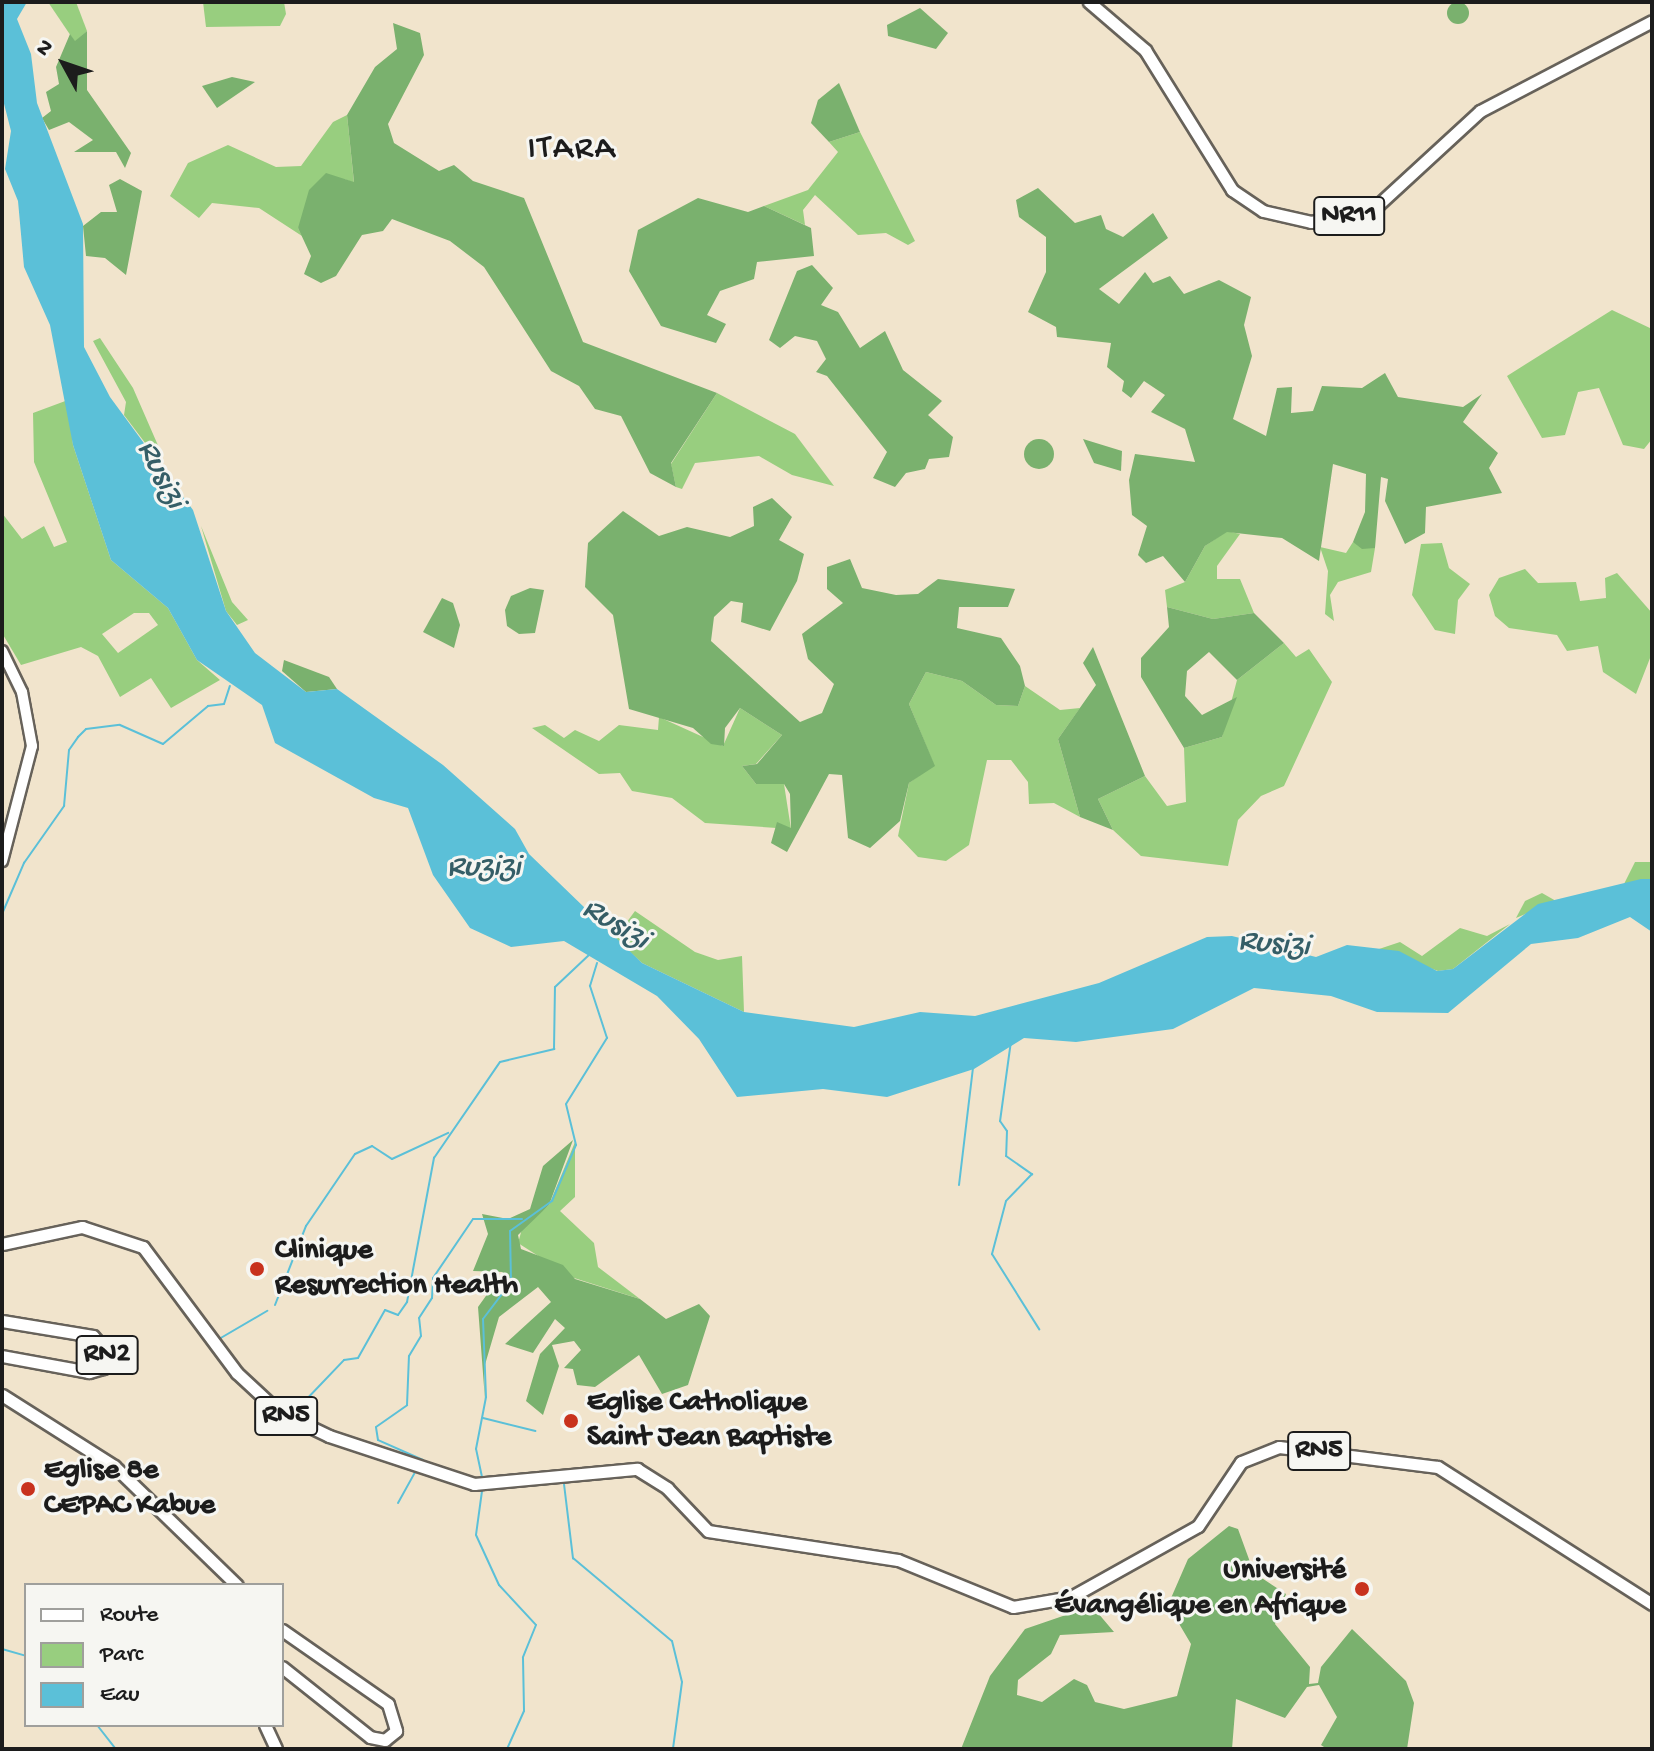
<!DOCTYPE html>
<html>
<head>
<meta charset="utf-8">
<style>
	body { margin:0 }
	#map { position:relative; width:1654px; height:1751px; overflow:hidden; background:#f1e4cc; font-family:"Gochi Hand",sans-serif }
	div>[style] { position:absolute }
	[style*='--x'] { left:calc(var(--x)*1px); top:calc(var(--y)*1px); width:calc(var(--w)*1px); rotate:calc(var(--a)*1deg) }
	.green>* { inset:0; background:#98ce7f }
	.forest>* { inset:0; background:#7ab16e }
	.round { border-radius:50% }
	.water>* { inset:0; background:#5bc0d8 }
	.stream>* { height:2px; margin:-1px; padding:0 1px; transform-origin:1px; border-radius:1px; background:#5bc0d8 }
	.roads { filter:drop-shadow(2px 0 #67625a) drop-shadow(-2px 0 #67625a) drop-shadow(0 2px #67625a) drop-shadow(0 -2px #67625a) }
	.primary>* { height:10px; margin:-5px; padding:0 5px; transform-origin:5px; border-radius:5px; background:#fff }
	.trunk>* { height:11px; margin:-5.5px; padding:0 5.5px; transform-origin:5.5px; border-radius:5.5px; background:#fff }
	.dots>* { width:22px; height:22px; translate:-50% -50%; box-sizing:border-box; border:4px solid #f6f6f2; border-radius:50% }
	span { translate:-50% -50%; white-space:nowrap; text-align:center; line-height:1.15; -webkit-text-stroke:6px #f6f6f2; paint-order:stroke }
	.shield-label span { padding:2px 6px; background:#f6f6f2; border:2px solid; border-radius:6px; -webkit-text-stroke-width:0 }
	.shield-label { font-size:28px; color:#1c1c1c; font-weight:700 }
	.poi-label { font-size:30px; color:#1c1c1c; font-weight:700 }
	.left { translate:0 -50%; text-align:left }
	.right { translate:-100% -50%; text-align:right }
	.water-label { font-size:32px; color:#355e67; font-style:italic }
	.quarter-label { font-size:34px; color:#1c1c1c; letter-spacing:2px }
	.frame { position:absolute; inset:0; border:4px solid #1c1c1c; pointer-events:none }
	.legend { position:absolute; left:24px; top:1583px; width:260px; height:144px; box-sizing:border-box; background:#f6f6f2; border:2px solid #9f9f9c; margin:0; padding:10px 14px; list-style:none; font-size:24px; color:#1c1c1c }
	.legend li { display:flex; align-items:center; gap:16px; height:40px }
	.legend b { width:40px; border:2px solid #9f9f9c }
	.north { position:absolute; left:24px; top:24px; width:80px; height:80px; -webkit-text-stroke:6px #f6f6f2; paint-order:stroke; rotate:310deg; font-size:22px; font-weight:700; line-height:32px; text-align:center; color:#1c1c1c }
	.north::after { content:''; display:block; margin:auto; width:28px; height:36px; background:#1c1c1c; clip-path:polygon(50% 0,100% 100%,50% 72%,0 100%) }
</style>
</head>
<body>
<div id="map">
	<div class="green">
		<div style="clip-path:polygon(48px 2px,76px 2px,87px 31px,75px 42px)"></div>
		<div style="clip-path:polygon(203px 2px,284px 2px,286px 14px,280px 26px,206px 27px)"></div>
		<div style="clip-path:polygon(347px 115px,354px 183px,344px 179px,298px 228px,302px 236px,259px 208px,212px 203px,199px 218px,170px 196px,188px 163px,228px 145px,276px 167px,301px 166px,333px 122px)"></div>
		<div style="clip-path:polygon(860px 132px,915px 241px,908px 245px,886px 233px,858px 235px,815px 195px,803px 210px,805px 225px,764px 206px,808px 190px,838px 152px,829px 142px)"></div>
		<div style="clip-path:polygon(1612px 310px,1652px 329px,1652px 439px,1644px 449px,1623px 445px,1599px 388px,1578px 392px,1565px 435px,1542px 438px,1507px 376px)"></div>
		<div style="clip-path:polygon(100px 338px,133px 388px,160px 450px,155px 456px,124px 415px,126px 402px,93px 341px)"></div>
		<div style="clip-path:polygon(717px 393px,795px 434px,834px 486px,792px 475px,759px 456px,695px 463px,682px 489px,676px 487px,671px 464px)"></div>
		<div style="clip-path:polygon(evenodd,68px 400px,73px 445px,111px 560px,168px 608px,197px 660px,220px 680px,171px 708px,151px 678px,120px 697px,98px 656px,81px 647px,21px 665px,2px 633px,2px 513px,22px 539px,44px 526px,54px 547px,67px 542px,34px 462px,33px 413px,68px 400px,134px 613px,149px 613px,158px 625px,118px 653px,102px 634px,134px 613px)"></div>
		<div style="clip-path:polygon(201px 526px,232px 602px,248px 620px,237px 625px,226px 611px)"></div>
		<div style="clip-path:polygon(1227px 531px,1240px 534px,1217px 566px,1217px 579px,1240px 579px,1254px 613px,1213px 619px,1167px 607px,1165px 590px,1185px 582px,1205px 546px)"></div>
		<div style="clip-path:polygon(1353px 542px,1375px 548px,1371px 572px,1338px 582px,1330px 595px,1334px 621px,1325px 614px,1328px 571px,1320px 547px,1346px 553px)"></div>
		<div style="clip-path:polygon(1442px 543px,1449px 568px,1470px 584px,1458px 600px,1455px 634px,1435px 630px,1412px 595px,1421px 544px)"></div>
		<div style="clip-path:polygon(1525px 569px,1538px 583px,1576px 582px,1580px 601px,1606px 598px,1605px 578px,1617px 573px,1652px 613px,1652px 653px,1636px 694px,1603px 672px,1598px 646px,1567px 651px,1557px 635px,1509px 628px,1495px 616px,1489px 595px,1499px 578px)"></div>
		<div style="clip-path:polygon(1284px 643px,1296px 657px,1309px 649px,1332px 682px,1284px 786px,1261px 796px,1238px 820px,1228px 866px,1141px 856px,1113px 830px,1098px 799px,1145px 776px,1167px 806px,1186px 802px,1184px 748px,1222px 737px,1237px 680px)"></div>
		<div style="clip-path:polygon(926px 672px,962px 681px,996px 705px,1018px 706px,1025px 686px,1060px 710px,1080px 708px,1058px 739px,1080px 817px,1054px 803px,1029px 804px,1028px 782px,1011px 760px,987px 760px,969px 845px,946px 861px,918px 857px,898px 836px,909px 783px,934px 765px,909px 704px)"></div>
		<div style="clip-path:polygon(740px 708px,782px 735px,756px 764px,742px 766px,756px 784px,784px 784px,791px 829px,705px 823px,672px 798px,632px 791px,620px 773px,599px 774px,532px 728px,545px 725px,564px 738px,575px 730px,599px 741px,619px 725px,658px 730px,659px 717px,723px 746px)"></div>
		<div style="clip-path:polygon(1635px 862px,1652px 862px,1652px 879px,1623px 886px)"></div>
		<div style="clip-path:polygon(1542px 893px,1556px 901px,1516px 918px,1525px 901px)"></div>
		<div style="clip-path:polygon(635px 911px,695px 952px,718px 960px,742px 956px,744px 1012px,642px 963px,615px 938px)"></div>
		<div style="clip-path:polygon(1510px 924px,1453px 969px,1438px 971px,1379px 949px,1400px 942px,1422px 956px,1460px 928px,1487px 936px)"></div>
		<div style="clip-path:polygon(575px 1142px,575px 1197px,560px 1211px,594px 1243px,598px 1267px,640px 1299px,571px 1277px,518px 1243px,522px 1229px,549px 1205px)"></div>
	</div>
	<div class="forest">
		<div class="round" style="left:1447px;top:2px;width:22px;height:22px"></div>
		<div style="clip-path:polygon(920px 8px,948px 33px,936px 49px,888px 36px,887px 25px)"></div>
		<div style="clip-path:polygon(393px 23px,420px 33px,424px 55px,388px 124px,394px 143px,439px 171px,454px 165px,473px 181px,524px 198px,583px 342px,717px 393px,671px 463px,676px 487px,650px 473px,621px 416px,595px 409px,579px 386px,551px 371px,484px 267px,450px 241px,392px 219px,383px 231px,362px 235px,336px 276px,321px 283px,304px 274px,311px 256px,298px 228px,309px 190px,326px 173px,354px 182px,347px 115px,375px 67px,397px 49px)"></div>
		<div style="clip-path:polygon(87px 31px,87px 90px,131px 153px,125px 168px,116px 152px,74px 152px,93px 140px,69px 122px,49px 130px,42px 118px,51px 111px,46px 92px,59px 84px,56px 67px,70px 34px,75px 41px)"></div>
		<div style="clip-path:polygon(232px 77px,255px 82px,217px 108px,202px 86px)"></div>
		<div style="clip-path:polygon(839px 83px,860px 132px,829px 142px,811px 123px,818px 100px)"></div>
		<div style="clip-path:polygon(120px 179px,142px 191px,126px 275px,105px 258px,86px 256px,83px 226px,101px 212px,117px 212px,109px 185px)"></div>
		<div style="clip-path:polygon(1038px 188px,1075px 223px,1101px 215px,1106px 229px,1123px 237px,1153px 213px,1168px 238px,1099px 289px,1119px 304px,1145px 272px,1153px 283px,1170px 276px,1184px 294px,1219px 280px,1251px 297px,1244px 325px,1252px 356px,1233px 419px,1266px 436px,1277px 388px,1292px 387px,1291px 413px,1313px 411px,1322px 386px,1362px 388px,1385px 373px,1398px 397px,1463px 407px,1482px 394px,1463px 422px,1498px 453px,1489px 468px,1502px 493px,1426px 507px,1425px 533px,1405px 544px,1385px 501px,1388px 479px,1381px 477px,1375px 548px,1362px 549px,1353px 542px,1365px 512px,1366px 474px,1333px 464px,1319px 561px,1282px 538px,1227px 532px,1205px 546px,1185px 582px,1163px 556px,1146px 563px,1138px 555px,1147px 526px,1132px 515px,1129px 480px,1135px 454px,1195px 462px,1185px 429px,1151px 412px,1165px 395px,1144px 381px,1131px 398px,1122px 391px,1124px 381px,1107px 367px,1111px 343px,1057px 337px,1056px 327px,1028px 312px,1046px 272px,1046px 237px,1019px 217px,1016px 200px)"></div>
		<div style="clip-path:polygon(698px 198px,748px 212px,764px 206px,811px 228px,814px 256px,757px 262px,754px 279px,720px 291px,707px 315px,726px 324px,716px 343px,661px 326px,629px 271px,638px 230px)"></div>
		<div style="clip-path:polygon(812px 265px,833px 288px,821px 305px,838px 312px,860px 348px,885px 331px,903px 370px,942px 401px,928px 415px,953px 437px,949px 457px,929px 459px,925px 469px,906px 473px,895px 487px,873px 478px,887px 452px,827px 376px,816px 372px,826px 359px,817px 341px,795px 336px,780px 348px,769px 340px,797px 271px)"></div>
		<div class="round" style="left:1024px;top:439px;width:30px;height:30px"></div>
		<div style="clip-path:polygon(1083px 439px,1122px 451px,1121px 471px,1094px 463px)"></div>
		<div style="clip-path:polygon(772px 498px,792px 517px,779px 540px,804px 554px,797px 581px,770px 631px,741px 622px,743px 603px,731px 601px,714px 617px,711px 641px,800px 722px,822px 713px,834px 684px,808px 659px,802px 634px,843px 603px,827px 589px,827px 567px,850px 559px,862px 588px,896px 595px,918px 594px,938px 579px,1015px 589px,1008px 607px,959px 607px,957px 628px,1001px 638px,1020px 666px,1025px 686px,1018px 706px,996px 705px,962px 681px,926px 672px,909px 704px,935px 766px,909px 783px,900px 821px,870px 848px,848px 838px,842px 775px,829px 774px,787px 852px,771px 843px,777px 822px,791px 828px,790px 794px,784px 784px,756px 784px,742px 766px,757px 764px,782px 735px,740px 708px,725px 728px,724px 746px,711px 744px,693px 728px,629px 709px,613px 615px,585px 587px,588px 543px,623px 511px,659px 536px,687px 527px,730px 537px,754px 526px,753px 507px)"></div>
		<div style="clip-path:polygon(530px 588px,544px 590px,535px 633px,519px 634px,507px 626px,505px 610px,511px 596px)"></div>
		<div style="clip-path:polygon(442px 598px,453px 603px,460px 625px,454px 648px,423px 632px)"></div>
		<div style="clip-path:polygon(1167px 607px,1213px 619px,1254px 613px,1284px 643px,1237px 680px,1209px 652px,1187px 671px,1185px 696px,1202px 715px,1237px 697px,1222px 737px,1184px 748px,1141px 677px,1141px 658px,1169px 627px)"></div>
		<div style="clip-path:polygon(1093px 647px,1145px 776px,1098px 799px,1113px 830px,1080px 817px,1058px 739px,1096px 685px,1083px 663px)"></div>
		<div style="clip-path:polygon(284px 660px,329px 677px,337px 689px,306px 692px,282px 671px)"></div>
		<div style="clip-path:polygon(573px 1140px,549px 1205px,518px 1235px,521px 1249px,563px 1265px,575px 1279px,640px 1299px,666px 1319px,699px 1304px,710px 1316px,688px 1385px,662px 1394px,639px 1355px,595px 1387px,577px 1385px,573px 1369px,564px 1368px,581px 1350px,574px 1341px,552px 1345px,559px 1366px,543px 1415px,526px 1401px,540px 1354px,565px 1328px,555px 1319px,533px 1353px,505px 1344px,551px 1302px,538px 1287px,499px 1317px,484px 1368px,485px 1400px,478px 1307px,503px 1272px,473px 1271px,488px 1234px,482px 1214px,508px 1219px,530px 1209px,543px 1166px)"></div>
		<div style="clip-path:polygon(1229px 1526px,1238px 1529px,1254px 1573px,1286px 1594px,1275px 1624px,1310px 1667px,1309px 1684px,1318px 1683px,1321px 1667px,1352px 1629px,1406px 1681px,1414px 1703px,1407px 1749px,1327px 1749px,1321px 1745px,1337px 1717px,1319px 1685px,1307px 1687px,1285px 1718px,1236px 1699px,1232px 1749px,961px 1749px,990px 1676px,1025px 1629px,1092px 1606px,1114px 1632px,1060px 1635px,1051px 1654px,1018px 1680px,1017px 1695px,1042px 1702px,1074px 1679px,1087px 1685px,1095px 1702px,1124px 1709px,1177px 1696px,1191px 1644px,1168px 1605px,1188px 1559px)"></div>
	</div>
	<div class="water">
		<div style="clip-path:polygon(2px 2px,27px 2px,17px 19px,31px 54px,37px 103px,83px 224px,84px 347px,110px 397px,193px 510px,226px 611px,255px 653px,306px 692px,337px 689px,443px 765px,515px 829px,529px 854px,642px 963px,744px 1012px,854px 1027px,920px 1012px,975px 1016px,1099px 983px,1207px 937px,1232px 936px,1316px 957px,1347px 945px,1399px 951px,1437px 971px,1453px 969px,1538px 904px,1641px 879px,1652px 879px,1652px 932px,1630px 917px,1578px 938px,1531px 944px,1448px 1013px,1377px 1012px,1331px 996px,1254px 988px,1173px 1029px,1076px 1042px,1024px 1038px,974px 1069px,887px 1097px,823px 1089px,737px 1097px,699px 1039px,657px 996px,564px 941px,511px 947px,470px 928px,433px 875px,408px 808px,374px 798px,275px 743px,262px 705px,197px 660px,168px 608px,111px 560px,73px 445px,50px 325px,24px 267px,18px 201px,5px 169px,11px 131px,2px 96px)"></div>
	</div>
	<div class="stream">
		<div style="--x:2;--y:914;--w:56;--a:-66.7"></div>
		<div style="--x:24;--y:863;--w:70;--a:-54.9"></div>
		<div style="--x:64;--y:806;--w:56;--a:-84.9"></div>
		<div style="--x:69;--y:750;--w:16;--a:-55"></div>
		<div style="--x:78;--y:737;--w:11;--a:-45"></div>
		<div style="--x:86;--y:729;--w:34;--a:-7"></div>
		<div style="--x:120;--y:725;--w:47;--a:23.8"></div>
		<div style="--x:163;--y:744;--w:59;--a:-40.2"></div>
		<div style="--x:208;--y:706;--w:16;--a:-7"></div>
		<div style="--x:224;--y:704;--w:19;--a:-72"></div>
		<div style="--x:1011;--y:1041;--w:81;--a:97.8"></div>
		<div style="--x:1000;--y:1121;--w:12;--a:55"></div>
		<div style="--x:1007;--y:1131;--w:25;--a:92"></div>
		<div style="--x:1006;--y:1156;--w:32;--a:35"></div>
		<div style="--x:1032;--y:1174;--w:37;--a:134"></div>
		<div style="--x:1006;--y:1201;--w:55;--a:104.8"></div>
		<div style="--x:992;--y:1254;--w:89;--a:57.9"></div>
		<div style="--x:959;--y:1185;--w:118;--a:-83.2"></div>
		<div style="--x:275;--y:1305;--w:85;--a:-68.6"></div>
		<div style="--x:306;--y:1226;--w:87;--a:-55.8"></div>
		<div style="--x:355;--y:1154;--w:19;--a:-25"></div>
		<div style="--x:372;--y:1146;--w:24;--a:33"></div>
		<div style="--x:392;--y:1159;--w:62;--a:-24.9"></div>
		<div style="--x:219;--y:1339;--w:56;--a:-30.3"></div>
		<div style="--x:302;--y:1404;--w:61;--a:-46.3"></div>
		<div style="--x:344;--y:1360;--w:14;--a:-8"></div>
		<div style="--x:358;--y:1358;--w:55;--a:-60.6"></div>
		<div style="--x:385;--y:1310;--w:14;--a:21"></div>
		<div style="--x:398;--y:1315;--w:16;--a:-55"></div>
		<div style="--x:407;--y:1302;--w:147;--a:-79.4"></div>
		<div style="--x:434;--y:1158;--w:116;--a:-55.5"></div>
		<div style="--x:500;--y:1062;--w:56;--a:-13.5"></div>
		<div style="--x:554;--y:1049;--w:62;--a:-89.1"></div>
		<div style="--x:555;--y:987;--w:47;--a:-43.3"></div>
		<div style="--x:483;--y:1418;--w:54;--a:14"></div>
		<div style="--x:423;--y:1460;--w:49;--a:-156"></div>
		<div style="--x:378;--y:1440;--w:13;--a:-99"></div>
		<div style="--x:376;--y:1427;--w:38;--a:-35"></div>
		<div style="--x:407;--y:1405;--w:49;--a:-87.7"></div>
		<div style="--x:409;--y:1356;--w:23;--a:-59"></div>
		<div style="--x:421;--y:1336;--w:18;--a:-96"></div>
		<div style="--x:419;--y:1318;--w:24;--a:-57"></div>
		<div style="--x:432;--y:1298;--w:20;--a:-87"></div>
		<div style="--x:433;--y:1278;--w:71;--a:-55.9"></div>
		<div style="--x:473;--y:1219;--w:49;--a:0"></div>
		<div style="--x:482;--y:1477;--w:29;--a:-102"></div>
		<div style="--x:476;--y:1449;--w:53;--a:-79.1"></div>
		<div style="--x:486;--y:1397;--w:78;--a:-92.2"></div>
		<div style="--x:483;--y:1319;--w:46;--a:-52.9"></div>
		<div style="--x:511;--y:1282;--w:51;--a:-91.1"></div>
		<div style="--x:510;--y:1231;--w:52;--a:-35.5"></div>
		<div style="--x:552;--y:1201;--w:61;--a:-66.8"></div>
		<div style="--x:576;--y:1145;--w:42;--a:-103.7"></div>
		<div style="--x:566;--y:1104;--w:78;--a:-58.2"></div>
		<div style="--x:607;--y:1038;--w:55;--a:-108.1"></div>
		<div style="--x:590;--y:986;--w:24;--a:-73"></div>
		<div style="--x:564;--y:1484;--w:75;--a:83.1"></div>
		<div style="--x:573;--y:1558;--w:129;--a:40"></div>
		<div style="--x:672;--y:1641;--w:42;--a:76.3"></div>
		<div style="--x:682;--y:1682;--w:68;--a:97.7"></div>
		<div style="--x:482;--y:1491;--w:44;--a:97.8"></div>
		<div style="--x:476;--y:1535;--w:55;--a:65.3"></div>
		<div style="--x:499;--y:1585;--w:54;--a:47.2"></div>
		<div style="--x:536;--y:1625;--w:35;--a:112"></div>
		<div style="--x:523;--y:1658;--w:53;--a:88.9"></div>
		<div style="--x:524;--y:1711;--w:42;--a:114.1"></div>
		<div style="--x:398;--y:1503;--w:35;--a:-61"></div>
		<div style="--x:2;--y:1649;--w:25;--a:16"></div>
		<div style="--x:97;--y:1725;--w:31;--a:52"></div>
	</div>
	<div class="roads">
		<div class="primary">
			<div style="--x:2;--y:651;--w:46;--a:64"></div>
			<div style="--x:22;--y:692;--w:55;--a:79.5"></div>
			<div style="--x:32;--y:746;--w:119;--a:104.6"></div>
		</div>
		<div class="trunk">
			<div style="--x:1089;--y:2;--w:74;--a:40.6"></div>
			<div style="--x:1145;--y:50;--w:165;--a:58.1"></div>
			<div style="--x:1232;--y:190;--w:37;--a:34"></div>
			<div style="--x:1263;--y:211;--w:49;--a:12.9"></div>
			<div style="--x:1311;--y:222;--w:70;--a:-14.8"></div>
			<div style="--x:1379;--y:204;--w:137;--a:-42.6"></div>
			<div style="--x:1480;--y:111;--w:194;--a:-27.6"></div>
			<div style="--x:2;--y:1244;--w:82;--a:-12"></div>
			<div style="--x:82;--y:1227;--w:64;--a:18.2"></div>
			<div style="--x:143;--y:1247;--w:157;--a:53.3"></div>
			<div style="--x:237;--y:1373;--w:57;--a:42.9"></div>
			<div style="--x:279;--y:1412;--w:55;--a:25.6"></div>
			<div style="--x:329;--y:1436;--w:153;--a:18.3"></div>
			<div style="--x:474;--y:1484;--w:164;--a:-5.3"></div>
			<div style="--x:637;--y:1469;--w:36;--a:32"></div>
			<div style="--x:667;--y:1488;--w:59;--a:46.4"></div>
			<div style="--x:708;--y:1531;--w:192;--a:8.7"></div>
			<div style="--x:898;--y:1560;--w:124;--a:22.2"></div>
			<div style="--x:1013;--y:1607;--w:59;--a:-9.8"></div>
			<div style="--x:1071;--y:1597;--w:145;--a:-29.2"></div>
			<div style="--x:1198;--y:1526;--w:77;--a:-56.1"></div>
			<div style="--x:1241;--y:1462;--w:41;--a:-21.5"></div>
			<div style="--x:1279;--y:1447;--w:160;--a:7.2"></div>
			<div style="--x:1438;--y:1467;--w:254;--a:32.6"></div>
			<div style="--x:2;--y:1321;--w:92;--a:9.4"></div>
			<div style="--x:93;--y:1336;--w:23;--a:49"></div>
			<div style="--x:108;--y:1353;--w:16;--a:108"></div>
			<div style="--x:103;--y:1368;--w:15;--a:164"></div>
			<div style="--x:89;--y:1372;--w:88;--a:-169.6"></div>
			<div style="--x:2;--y:1395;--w:133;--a:32.4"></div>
			<div style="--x:114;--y:1466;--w:171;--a:44.1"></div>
			<div style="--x:282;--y:1630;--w:129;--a:34.9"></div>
			<div style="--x:388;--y:1704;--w:28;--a:73"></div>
			<div style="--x:396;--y:1731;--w:14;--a:141"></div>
			<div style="--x:385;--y:1740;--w:15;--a:-169"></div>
			<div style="--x:370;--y:1737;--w:112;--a:-141.5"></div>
			<div style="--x:265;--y:1725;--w:26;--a:65"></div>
		</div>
	</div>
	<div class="dots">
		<div style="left:257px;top:1269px;background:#c8321e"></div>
		<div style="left:571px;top:1421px;background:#c8321e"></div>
		<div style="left:28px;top:1489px;background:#c8321e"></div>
		<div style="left:1362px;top:1589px;background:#c8321e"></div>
	</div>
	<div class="shield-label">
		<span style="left:1349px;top:216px">NR11</span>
		<span style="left:107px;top:1355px">RN2</span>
		<span style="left:286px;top:1416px">RN5</span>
		<span style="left:1319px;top:1451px">RN5</span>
	</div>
	<div class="poi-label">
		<span class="left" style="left:275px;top:1269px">Clinique<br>Resurrection Health</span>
		<span class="left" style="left:587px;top:1421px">Eglise Catholique<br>Saint Jean Baptiste</span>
		<span class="left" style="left:44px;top:1489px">Eglise 8e<br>CEPAC Kabue</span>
		<span class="right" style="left:1346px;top:1589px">Université<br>Évangélique en Afrique</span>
	</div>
	<div class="water-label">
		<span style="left:160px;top:475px;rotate:63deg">Rusizi</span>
		<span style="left:484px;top:868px">Ruzizi</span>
		<span style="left:615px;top:925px;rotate:31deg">Rusizi</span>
		<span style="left:1274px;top:945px;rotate:5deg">Rusizi</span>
	</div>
	<div class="quarter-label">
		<span style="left:572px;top:151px">ITARA</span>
	</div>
	<div class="frame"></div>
	<ul class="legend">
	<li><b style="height:10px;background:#fff"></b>Route</li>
	<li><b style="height:22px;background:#98ce7f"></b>Parc</li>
	<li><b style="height:22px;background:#5bc0d8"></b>Eau</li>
	</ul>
	<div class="north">N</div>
</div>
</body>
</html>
